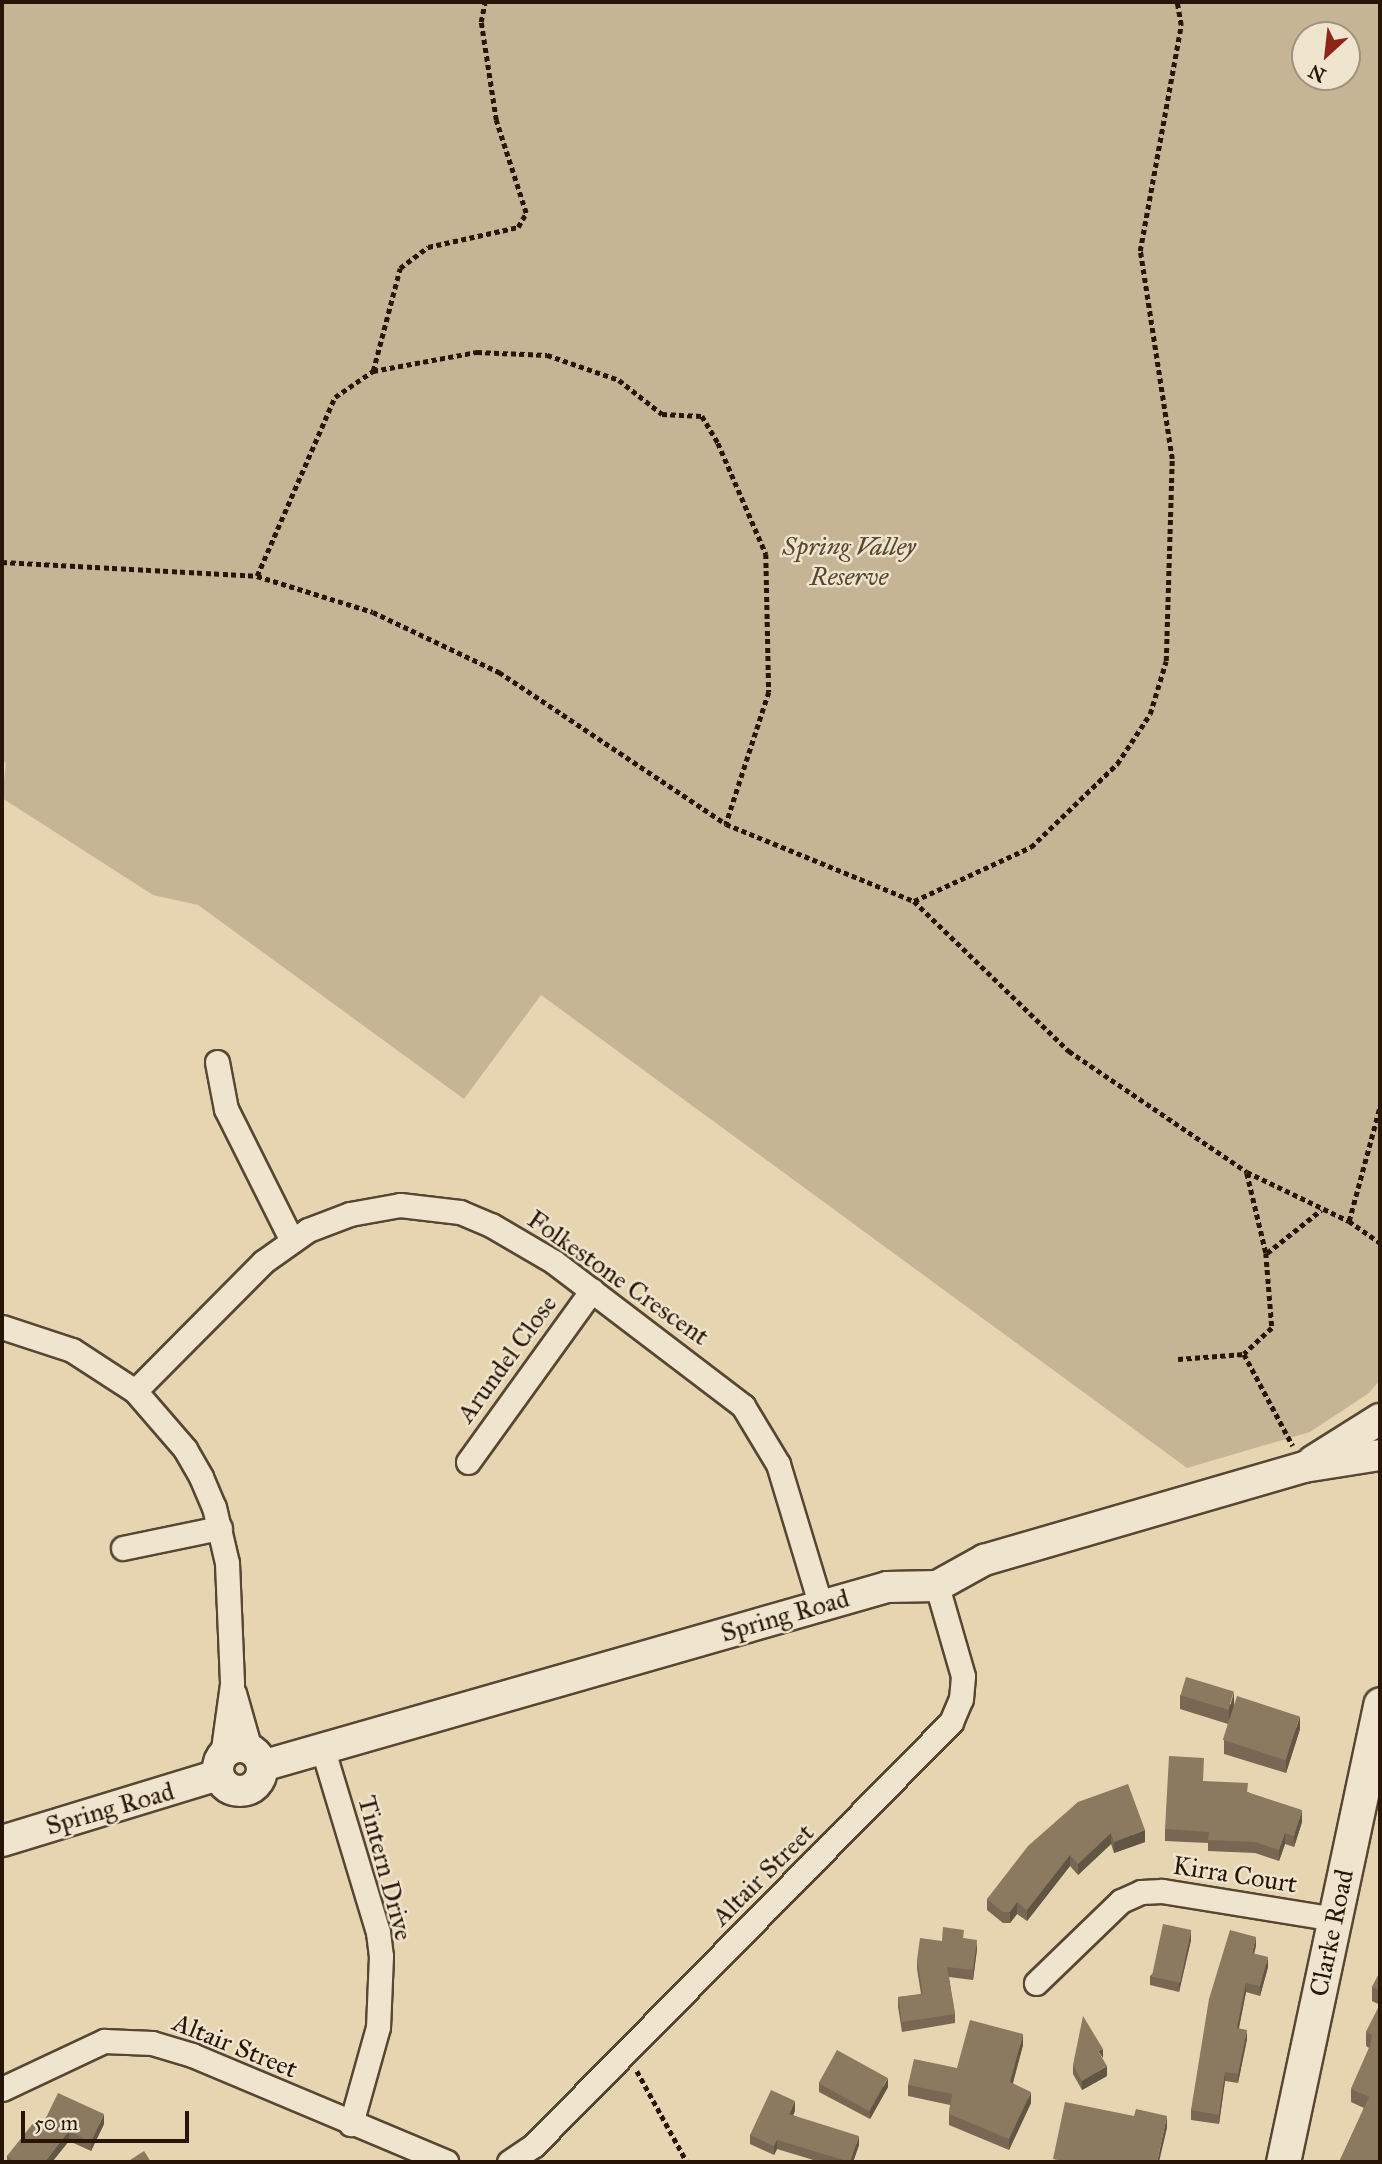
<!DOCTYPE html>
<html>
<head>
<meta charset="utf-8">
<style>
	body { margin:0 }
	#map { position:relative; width:1382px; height:2164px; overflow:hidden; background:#e7d5b2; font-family:"IM FELL Great Primer",serif }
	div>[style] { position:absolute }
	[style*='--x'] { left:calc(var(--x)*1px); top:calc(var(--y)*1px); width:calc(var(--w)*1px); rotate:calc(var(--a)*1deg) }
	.green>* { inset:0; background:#c6b595 }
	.path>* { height:4.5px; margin-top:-2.25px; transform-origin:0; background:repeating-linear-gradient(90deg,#271608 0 5px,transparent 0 8.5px) }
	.roads { filter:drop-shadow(2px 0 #574632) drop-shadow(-2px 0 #574632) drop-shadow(0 2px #574632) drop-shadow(0 -2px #574632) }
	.minor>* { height:23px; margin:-11.5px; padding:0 11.5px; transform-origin:11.5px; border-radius:11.5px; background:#efe4cd }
	.tertiary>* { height:30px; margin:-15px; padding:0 15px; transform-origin:15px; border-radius:15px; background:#efe4cd }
	.tertiary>.ring { margin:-15px; padding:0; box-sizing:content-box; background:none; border:30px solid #efe4cd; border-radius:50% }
	.secondary>* { height:33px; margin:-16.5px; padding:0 16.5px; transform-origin:16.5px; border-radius:16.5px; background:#efe4cd }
	.wall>* { inset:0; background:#786853 }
	.shaded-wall>* { inset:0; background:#615543 }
	.building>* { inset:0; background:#8b7960; transform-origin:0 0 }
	span { translate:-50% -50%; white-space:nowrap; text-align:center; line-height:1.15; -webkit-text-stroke:5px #efe4cd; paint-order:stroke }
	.park-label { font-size:26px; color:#574632; font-style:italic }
	.street-label { font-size:26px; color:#271608 }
	.frame { position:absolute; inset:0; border:4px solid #271608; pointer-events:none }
	.north { position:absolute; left:1291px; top:21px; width:70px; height:70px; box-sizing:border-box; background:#efe4cd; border:2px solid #9f927e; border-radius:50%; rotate:207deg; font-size:19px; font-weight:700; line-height:28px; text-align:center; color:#271608 }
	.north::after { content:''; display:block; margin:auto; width:24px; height:32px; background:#8f2418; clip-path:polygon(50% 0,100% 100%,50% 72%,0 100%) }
	.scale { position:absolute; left:21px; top:2111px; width:168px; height:32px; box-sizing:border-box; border:4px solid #271608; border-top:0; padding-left:9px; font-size:21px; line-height:24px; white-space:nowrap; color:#271608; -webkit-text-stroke:5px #efe4cd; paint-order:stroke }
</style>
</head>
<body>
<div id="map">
	<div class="green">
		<div style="clip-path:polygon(evenodd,2px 2px,1380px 2px,1380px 1380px,1369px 1393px,1310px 1432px,1187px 1468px,541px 995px,464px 1099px,198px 905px,153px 895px,2px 798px,6px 763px,2px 760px,2px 2px,1305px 35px,1347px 35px,1347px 77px,1305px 77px,1305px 35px)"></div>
	</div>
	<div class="path">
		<div style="--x:373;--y:371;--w:106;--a:-10.4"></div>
		<div style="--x:477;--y:352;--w:70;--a:2.5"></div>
		<div style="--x:547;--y:355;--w:76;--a:19.1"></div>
		<div style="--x:619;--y:380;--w:55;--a:38.3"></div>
		<div style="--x:662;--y:414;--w:40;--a:2.9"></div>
		<div style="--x:702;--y:416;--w:31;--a:59"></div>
		<div style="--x:718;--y:443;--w:121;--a:66.6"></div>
		<div style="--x:766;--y:554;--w:138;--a:88.8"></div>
		<div style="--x:769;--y:692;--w:139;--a:108"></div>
		<div style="--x:2;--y:562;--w:255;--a:3.1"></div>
		<div style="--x:257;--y:576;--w:121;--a:17.2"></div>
		<div style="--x:373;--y:612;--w:140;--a:25.5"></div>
		<div style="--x:499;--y:672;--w:273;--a:33.8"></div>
		<div style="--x:726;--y:824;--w:203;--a:22.3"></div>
		<div style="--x:914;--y:901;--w:216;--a:44.1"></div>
		<div style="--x:1069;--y:1051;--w:215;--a:34.2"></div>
		<div style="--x:1247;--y:1172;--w:113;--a:25.7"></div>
		<div style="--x:1349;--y:1221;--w:38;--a:35"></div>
		<div style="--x:257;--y:576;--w:195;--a:-66.5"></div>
		<div style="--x:335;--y:397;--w:46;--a:-34.4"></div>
		<div style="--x:373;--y:371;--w:106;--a:-75.3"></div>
		<div style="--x:400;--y:268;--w:35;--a:-37"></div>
		<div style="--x:428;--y:247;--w:92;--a:-12.5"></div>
		<div style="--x:518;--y:227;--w:16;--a:-60"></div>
		<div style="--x:526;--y:213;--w:98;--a:-107.9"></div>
		<div style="--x:496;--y:120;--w:99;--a:-98.7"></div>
		<div style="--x:481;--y:22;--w:20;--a:-79"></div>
		<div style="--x:914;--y:901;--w:129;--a:-24.8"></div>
		<div style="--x:1031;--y:847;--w:120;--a:-44"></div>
		<div style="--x:1117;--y:764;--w:60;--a:-56.6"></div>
		<div style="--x:1150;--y:714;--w:55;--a:-73.2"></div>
		<div style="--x:1166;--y:661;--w:202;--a:-88.3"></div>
		<div style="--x:1172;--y:459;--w:210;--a:-98.7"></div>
		<div style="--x:1140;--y:251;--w:230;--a:-79.7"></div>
		<div style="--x:1181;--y:25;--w:23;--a:-100"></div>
		<div style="--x:1247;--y:1173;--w:82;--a:76.6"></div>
		<div style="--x:1266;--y:1253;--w:75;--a:85.4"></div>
		<div style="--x:1272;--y:1328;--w:38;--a:137"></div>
		<div style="--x:1244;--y:1354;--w:104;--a:62"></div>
		<div style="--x:1349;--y:1221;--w:119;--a:-74.9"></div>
		<div style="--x:1267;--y:1253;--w:69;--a:-38.5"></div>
		<div style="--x:1178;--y:1359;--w:66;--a:-4.3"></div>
		<div style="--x:637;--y:2071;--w:104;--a:61.2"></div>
	</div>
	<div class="roads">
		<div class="minor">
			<div style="--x:217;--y:1062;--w:48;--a:79.2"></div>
			<div style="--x:226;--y:1109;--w:145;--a:63.4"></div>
			<div style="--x:2;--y:1327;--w:74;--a:18.2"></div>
			<div style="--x:72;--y:1350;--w:75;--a:33.1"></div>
			<div style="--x:135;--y:1391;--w:77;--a:49.2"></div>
			<div style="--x:185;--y:1449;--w:32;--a:60"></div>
			<div style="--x:201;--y:1477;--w:33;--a:67"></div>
			<div style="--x:214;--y:1507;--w:57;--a:76.9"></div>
			<div style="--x:227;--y:1563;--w:121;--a:87.6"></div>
			<div style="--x:232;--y:1684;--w:73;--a:97.9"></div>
			<div style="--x:135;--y:1391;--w:182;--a:-45.2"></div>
			<div style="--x:263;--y:1262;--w:55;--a:-35.4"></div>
			<div style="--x:308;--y:1230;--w:45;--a:-20.9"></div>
			<div style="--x:350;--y:1214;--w:51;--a:-10.2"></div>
			<div style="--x:400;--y:1205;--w:60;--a:6.7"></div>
			<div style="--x:460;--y:1212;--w:34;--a:23"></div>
			<div style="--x:491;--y:1225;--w:73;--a:30.4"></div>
			<div style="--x:554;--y:1262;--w:238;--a:37.3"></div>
			<div style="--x:743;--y:1406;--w:68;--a:58.9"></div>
			<div style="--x:778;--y:1464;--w:148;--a:73.2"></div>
			<div style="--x:468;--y:1462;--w:212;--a:-54.2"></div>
			<div style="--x:123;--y:1548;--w:99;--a:-11.7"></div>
			<div style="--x:234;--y:1693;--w:58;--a:74.1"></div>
			<div style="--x:323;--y:1750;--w:190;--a:73.2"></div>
			<div style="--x:378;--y:1932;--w:24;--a:83"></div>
			<div style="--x:381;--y:1956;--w:71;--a:92.4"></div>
			<div style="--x:378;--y:2027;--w:101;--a:105.6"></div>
			<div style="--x:1036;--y:1983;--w:118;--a:-44"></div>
			<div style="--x:1121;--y:1901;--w:22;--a:-24"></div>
			<div style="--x:1141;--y:1892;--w:21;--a:-3"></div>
			<div style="--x:1162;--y:1891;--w:174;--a:9.2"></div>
			<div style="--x:2;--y:2089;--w:113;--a:-25.2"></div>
			<div style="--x:104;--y:2041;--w:48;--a:2.4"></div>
			<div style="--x:152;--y:2043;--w:42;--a:16.7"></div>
			<div style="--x:192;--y:2055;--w:276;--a:22.8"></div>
			<div style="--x:509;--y:2162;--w:30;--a:-34"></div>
			<div style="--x:534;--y:2145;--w:594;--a:-45.41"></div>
			<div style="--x:951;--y:1722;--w:25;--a:-67"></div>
			<div style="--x:961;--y:1699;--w:23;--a:-85"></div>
			<div style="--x:963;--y:1676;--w:94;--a:-106.1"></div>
		</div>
		<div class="tertiary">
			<div style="--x:1313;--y:1461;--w:79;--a:-32.1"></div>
			<div class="ring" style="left:218px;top:1747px;width:14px;height:14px"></div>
			<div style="--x:262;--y:1766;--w:650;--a:-15.98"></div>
			<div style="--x:887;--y:1587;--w:50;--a:-1.1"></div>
			<div style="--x:937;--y:1586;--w:54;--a:-29"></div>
			<div style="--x:984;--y:1560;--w:333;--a:-16.2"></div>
			<div style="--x:1304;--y:1467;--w:77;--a:-9"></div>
			<div style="--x:2;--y:1841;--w:226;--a:-17"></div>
		</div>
		<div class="secondary">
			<div style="--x:1283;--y:2162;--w:468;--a:-78"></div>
		</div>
	</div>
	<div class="wall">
		<div style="clip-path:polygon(1180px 1695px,1234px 1705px,1300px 1729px,1286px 1773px,1224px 1754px,1224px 1740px,1228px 1724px,1180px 1709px)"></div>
		<div style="clip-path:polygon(1203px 1781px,1248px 1792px,1302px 1822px,1294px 1847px,1285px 1844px,1279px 1861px,1255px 1853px,1208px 1851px,1208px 1843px,1165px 1841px,1165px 1829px)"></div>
		<div style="clip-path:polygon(1078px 1802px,1145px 1842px,1114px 1853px,1111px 1844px,1078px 1875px,1070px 1866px,1027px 1921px,1017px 1914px,1010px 1923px,1003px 1923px,987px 1910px,987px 1899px)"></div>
		<div style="clip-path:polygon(964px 1938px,977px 1949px,973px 1980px,949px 1977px,955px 2014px,955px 2023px,902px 2032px,898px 2007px,898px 1997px,921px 1994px,917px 1969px,917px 1960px,942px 1941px)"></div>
		<div style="clip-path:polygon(1191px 1940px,1179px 1992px,1150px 1985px,1150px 1976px)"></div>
		<div style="clip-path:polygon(1256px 1946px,1254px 1953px,1268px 1967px,1260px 1996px,1246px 1992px,1239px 2028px,1247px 2039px,1238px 2083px,1225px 2081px,1219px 2124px,1191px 2120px,1191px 2110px)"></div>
		<div style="clip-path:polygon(1380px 1972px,1380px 2162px,1340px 2162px,1340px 2160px,1364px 2108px,1351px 2102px,1351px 2089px,1369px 2048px,1366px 2046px,1366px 2032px,1380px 2005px,1372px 2001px,1372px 1987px)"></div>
		<div style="clip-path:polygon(1023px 2045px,1013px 2083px,1031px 2103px,1009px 2150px,949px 2125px,949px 2114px,950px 2105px,908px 2096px,908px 2085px)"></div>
		<div style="clip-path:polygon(1073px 2065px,1107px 2076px,1082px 2090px,1073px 2074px)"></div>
		<div style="clip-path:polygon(819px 2083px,888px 2087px,870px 2119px,819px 2092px)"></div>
		<div style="clip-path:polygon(795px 2111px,793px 2115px,859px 2145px,853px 2162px,820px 2162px,777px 2149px,774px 2155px,750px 2144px,750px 2135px)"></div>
		<div style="clip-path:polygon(104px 2124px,91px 2151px,69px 2141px,52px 2162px,7px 2162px,7px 2156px,41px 2128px)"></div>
	</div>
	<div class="shaded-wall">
		<div style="clip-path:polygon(1234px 1692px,1234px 1706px,1229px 1724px,1229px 1710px)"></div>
		<div style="clip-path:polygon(1300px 1716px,1300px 1729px,1286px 1773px,1286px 1759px)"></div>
		<div style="clip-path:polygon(1302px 1810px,1302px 1822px,1294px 1847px,1294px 1836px)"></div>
		<div style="clip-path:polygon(1145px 1830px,1145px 1842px,1114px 1853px,1114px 1842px)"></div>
		<div style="clip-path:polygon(1111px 1833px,1111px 1844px,1078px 1875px,1078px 1864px)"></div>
		<div style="clip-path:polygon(1285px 1833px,1285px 1844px,1279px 1861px,1279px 1850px)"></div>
		<div style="clip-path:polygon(1070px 1855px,1070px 1866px,1027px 1921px,1027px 1910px)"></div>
		<div style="clip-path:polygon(1017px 1902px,1017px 1914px,1010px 1923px,1010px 1912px)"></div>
		<div style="clip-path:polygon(1191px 1930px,1191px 1940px,1179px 1992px,1179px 1983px)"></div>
		<div style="clip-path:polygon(1256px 1937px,1256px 1946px,1252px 1962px,1252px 1953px)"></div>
		<div style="clip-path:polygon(977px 1940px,977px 1949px,973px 1980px,973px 1970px)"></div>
		<div style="clip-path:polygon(1268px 1957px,1268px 1967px,1260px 1996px,1260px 1986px)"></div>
		<div style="clip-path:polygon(1246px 1983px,1246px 1992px,1237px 2037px,1237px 2028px)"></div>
		<div style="clip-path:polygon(1247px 2030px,1247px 2039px,1238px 2083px,1238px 2074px)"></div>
		<div style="clip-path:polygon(1023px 2034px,1023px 2045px,1010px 2093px,1010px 2082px)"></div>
		<div style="clip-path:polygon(1103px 2049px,1103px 2058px,1098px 2051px)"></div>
		<div style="clip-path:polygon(1107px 2066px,1107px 2076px,1082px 2090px,1082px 2081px)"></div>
		<div style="clip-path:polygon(1225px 2072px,1225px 2081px,1219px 2124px,1219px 2115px)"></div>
		<div style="clip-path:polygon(888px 2078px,888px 2087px,870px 2119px,870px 2110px)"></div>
		<div style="clip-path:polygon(1031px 2092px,1031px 2103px,1009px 2150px,1009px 2139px)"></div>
		<div style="clip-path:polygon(795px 2101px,795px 2111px,789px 2123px,789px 2114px)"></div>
		<div style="clip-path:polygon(104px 2114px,104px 2124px,91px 2151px,91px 2142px)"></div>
		<div style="clip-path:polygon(1167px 2116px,1167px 2128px,1159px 2162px,1157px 2162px)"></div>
		<div style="clip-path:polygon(69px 2131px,69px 2141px,52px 2162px,45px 2162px)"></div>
		<div style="clip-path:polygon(859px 2136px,859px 2145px,853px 2162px,850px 2162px)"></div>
		<div style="clip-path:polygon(777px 2140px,777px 2149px,774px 2155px,774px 2146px)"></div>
	</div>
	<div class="building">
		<div style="left:1186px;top:1677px;width:50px;height:19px;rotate:17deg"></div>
		<div style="left:1237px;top:1696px;width:66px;height:46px;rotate:18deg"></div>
		<div style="clip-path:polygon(1169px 1756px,1204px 1758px,1203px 1781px,1248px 1783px,1247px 1792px,1302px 1810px,1294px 1836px,1285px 1833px,1279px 1850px,1255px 1842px,1208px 1840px,1209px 1832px,1165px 1829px)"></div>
		<div style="clip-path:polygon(1128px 1784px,1145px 1830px,1114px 1842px,1111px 1833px,1078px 1864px,1070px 1855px,1027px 1910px,1017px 1902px,1010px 1912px,1003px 1912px,987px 1899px,1028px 1846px,1078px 1802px)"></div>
		<div style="left:1163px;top:1924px;width:29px;height:54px;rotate:12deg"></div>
		<div style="clip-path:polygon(943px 1927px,964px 1930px,963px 1938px,977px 1940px,973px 1970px,947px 1967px,955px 2014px,902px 2022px,898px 1997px,923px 1994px,917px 1960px,920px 1938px,942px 1941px)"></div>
		<div style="clip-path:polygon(1230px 1930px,1256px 1937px,1252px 1953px,1268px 1957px,1260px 1986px,1246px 1983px,1237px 2028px,1247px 2030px,1238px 2074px,1225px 2072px,1219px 2115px,1191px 2110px,1209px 1999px)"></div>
		<div style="clip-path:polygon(1380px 1972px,1380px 1991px,1372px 1987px)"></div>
		<div style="clip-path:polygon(1380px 2004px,1380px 2162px,1345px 2162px,1340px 2160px,1369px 2097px,1351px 2089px,1370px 2046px,1372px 2035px,1366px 2032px)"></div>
		<div style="clip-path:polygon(1083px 2016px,1103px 2049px,1098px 2051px,1107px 2066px,1082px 2081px,1073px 2065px)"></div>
		<div style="clip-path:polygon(970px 2020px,1023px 2034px,1010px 2082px,1031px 2092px,1009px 2139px,949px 2114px,952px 2094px,908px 2085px,914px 2059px,957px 2068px)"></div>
		<div style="left:837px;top:2050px;width:58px;height:38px;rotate:29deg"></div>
		<div style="clip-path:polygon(771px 2090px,795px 2101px,789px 2114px,859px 2136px,850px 2162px,777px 2140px,774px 2146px,750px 2135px)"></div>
		<div style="clip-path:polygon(58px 2093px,104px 2114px,91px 2142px,69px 2131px,45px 2162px,15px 2162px,7px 2156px,34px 2122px,41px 2128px)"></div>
		<div style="clip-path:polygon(1065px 2102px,1134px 2116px,1136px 2109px,1167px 2116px,1157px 2162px,1066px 2162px,1053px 2159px)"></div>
		<div style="clip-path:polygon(144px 2151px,151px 2162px,127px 2162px)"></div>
	</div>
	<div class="park-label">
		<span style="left:849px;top:562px">Spring Valley<br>Reserve</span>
	</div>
	<div class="street-label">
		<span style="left:618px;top:1278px;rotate:35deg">Folkestone Crescent</span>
		<span style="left:507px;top:1359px;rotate:-54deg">Arundel Close</span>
		<span style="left:785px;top:1616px;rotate:-16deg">Spring Road</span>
		<span style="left:110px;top:1809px;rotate:-16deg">Spring Road</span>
		<span style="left:385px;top:1868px;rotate:75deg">Tintern Drive</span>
		<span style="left:763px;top:1875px;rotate:-45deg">Altair Street</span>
		<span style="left:1235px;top:1875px;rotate:9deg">Kirra Court</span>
		<span style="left:1332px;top:1933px;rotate:-78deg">Clarke Road</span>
		<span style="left:235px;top:2046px;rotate:22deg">Altair Street</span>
	</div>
	<div class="frame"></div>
	<div class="north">N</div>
	<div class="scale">50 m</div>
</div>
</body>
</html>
